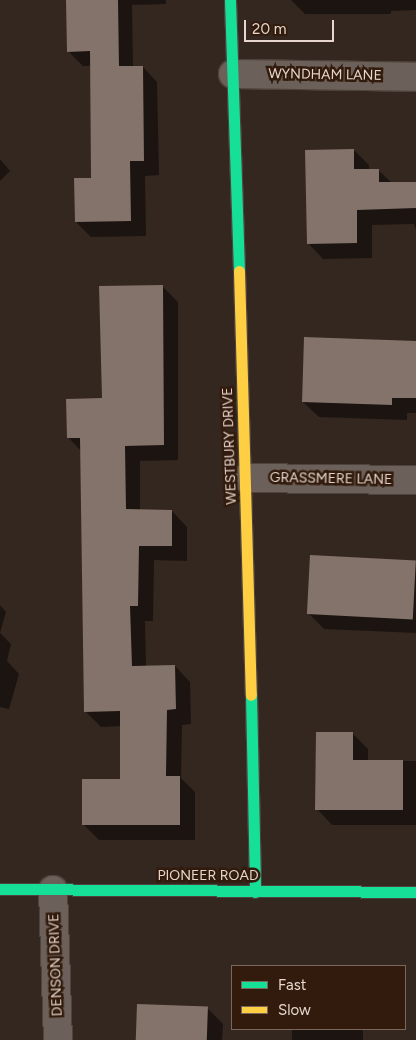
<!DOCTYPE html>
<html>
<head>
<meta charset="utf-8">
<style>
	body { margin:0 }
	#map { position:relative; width:416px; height:1040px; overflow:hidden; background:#34271f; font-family:Figtree,sans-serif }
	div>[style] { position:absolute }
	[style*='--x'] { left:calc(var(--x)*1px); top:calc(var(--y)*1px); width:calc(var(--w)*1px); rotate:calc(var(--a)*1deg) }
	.shadow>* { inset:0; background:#0007; transform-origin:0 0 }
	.building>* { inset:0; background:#83736a; transform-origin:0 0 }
	.roads { filter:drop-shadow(1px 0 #4f443d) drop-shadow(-1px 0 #4f443d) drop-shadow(0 1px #4f443d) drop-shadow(0 -1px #4f443d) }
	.street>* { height:28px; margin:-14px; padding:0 14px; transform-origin:14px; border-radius:14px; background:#6b615a }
	.fast>* { height:11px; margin:-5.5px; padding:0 5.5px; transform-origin:5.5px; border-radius:5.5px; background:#16e098 }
	.slow>* { height:11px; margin:-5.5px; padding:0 5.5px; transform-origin:5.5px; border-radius:5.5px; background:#ffcf43 }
	span { translate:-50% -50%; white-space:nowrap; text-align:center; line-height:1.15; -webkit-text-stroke:5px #321b0d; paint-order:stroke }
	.street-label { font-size:14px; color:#e6d6cd }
	.legend { position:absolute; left:231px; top:965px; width:175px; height:65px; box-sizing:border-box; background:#321b0d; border:1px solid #7a665a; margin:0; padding:6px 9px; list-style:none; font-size:15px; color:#e6d6cd }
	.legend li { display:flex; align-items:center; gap:10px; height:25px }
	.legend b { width:25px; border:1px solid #7a665a }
	.scale { position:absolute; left:244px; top:20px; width:90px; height:22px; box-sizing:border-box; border:2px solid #e6d6cd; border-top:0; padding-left:6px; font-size:15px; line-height:18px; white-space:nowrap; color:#e6d6cd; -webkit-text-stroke:4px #321b0d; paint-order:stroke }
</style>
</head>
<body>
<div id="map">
	<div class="shadow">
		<div style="clip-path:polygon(67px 0,166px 0,166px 4px,132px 5px,133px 67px,143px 67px,157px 82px,159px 175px,145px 176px,146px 236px,91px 237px,76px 222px,93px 179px,91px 66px,83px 66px,68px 51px)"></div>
		<div style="clip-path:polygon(291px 0,416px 0,416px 10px,391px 11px,391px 14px,305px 14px)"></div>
		<div style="clip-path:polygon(354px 150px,369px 165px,369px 170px,378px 170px,392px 183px,416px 183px,416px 230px,414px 224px,372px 225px,372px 258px,323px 259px,308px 243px)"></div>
		<div style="clip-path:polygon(0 159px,10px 171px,0 181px)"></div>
		<div style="clip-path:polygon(162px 286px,178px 302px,178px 460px,140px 461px,140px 511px,172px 511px,187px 527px,187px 561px,154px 560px,153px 621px,145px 621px,146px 667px,175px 666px,190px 682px,191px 724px,182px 725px,181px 778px,195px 792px,195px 840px,99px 840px,83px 824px,121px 780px,121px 726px,101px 727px,85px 711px,81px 451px,68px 437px,103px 400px)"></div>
		<div style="clip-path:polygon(416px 342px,416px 413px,407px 413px,407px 420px,319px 417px,303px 402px)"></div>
		<div style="clip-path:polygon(311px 557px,416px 561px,416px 633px,324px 629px,309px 614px)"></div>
		<div style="clip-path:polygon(0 605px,6px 612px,0 633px,11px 644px,7px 661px,19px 674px,9px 709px,0 707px)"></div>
		<div style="clip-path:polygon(352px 733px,368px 749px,368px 761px,416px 761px,416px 825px,332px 825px,317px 809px)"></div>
		<div style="clip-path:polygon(207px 1008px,223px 1024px,222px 1040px,137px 1040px)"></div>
		<div style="left:292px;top:1029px;width:71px;height:11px"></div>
	</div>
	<div class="building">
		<div style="clip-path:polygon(66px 0,118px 0,119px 66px,143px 66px,144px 161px,130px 161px,131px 221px,75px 222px,74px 178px,91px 178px,90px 51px,67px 52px)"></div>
		<div style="clip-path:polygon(354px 149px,354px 169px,379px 169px,379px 182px,416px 182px,416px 208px,357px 210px,357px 243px,307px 244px,305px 150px)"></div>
		<div style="clip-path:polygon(163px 285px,164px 445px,125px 446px,126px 509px,172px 510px,172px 546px,139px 546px,138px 606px,130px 606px,132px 666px,175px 665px,176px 709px,167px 710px,166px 776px,180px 776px,180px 825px,82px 825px,82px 779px,120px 779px,120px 711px,84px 712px,80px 438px,67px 438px,66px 399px,102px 398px,99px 286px)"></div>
		<div style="clip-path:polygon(304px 337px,416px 341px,416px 398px,392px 398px,392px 405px,302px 402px)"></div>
		<div style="left:310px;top:555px;width:106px;height:59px;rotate:3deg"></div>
		<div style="clip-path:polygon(316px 732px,353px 732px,353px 760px,403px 760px,403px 810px,315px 810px)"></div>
		<div style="left:137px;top:1004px;width:71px;height:36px;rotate:2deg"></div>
	</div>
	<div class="roads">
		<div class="street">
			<div style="--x:233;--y:74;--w:183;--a:0.9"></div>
			<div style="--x:246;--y:478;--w:170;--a:0.7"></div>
			<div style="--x:53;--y:890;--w:150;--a:88.1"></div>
		</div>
		<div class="fast">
			<div style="--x:230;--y:0;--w:271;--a:88.1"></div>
			<div style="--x:251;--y:695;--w:197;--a:88.8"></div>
			<div style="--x:0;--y:889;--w:416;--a:0.4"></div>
		</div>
		<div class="slow">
			<div style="--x:239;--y:271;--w:424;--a:88.4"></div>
		</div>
	</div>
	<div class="street-label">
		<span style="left:325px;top:75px;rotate:1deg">WYNDHAM LANE</span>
		<span style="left:230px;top:446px;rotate:-92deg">WESTBURY DRIVE</span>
		<span style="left:331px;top:479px;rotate:1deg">GRASSMERE LANE</span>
		<span style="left:208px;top:876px">PIONEER ROAD</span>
		<span style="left:56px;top:965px;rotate:-92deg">DENSON DRIVE</span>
	</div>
	<ul class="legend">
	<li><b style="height:6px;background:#16e098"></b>Fast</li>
	<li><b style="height:6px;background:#ffcf43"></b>Slow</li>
	</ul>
	<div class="scale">20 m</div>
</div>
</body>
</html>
